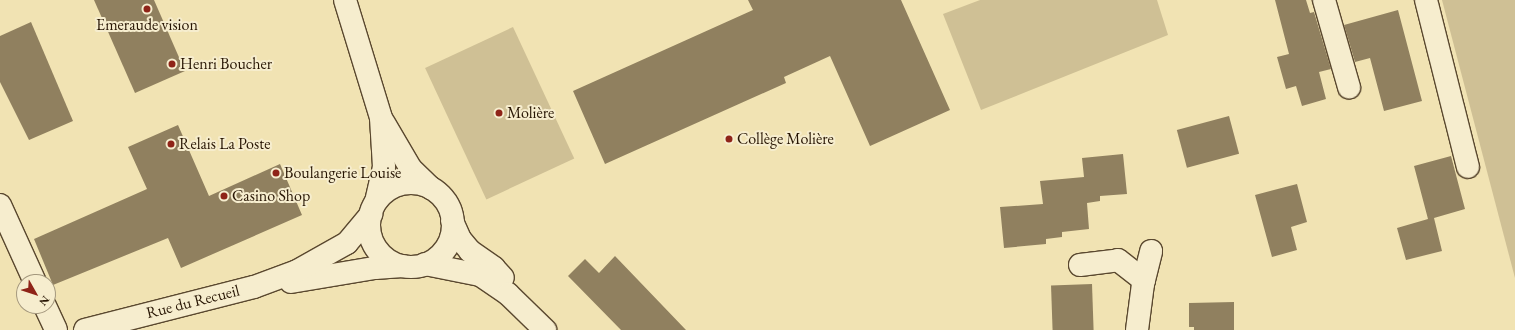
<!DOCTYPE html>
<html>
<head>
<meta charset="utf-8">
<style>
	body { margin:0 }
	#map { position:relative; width:1515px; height:330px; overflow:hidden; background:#f1e3b3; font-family:"EB Garamond",serif }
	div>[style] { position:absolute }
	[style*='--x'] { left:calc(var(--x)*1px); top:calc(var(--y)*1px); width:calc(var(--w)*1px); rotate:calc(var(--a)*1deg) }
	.green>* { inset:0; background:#cfc095; transform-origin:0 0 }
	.building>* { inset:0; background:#90805f; transform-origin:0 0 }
	.roads { filter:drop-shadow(1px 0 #5a482f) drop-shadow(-1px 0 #5a482f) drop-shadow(0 1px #5a482f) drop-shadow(0 -1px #5a482f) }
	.minor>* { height:22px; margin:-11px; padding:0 11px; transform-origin:11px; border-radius:11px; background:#f6edce }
	.minor>.ring { margin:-11px; padding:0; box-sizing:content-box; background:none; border:22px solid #f6edce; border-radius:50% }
	.dots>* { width:11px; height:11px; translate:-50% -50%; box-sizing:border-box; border:2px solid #f6edce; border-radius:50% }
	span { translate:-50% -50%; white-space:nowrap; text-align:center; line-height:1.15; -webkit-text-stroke:4px #f6edce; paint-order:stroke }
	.poi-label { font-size:16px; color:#271503 }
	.left { translate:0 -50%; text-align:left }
	.street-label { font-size:16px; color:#271503 }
	.north { position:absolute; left:16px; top:274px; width:40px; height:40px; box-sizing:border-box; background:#f6edce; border:1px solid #a3977d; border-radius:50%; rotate:129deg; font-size:11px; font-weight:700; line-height:16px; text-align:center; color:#271503 }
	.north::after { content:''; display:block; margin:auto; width:14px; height:18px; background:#8f2418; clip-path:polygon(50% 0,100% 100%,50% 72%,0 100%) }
</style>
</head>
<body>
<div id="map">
	<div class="green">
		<div style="clip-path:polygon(980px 0,1157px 0,1168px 35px,981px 110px,943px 14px)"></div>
		<div style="clip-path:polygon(1442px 0,1515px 0,1515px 278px)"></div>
		<div style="left:513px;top:27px;width:145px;height:97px;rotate:65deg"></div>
	</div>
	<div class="building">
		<div style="clip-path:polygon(94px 0,154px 0,185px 71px,135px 93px)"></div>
		<div style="clip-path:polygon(748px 0,901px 0,950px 110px,870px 146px,830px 56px,784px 77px,786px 83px,605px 164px,573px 91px,753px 10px)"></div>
		<div style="clip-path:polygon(1275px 0,1306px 0,1310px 13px,1314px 12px,1331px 69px,1319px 72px,1326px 99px,1302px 106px,1296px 86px,1286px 89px,1277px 57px,1289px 54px)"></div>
		<div style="clip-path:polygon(1398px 10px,1422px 101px,1384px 111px,1370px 58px,1355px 62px,1344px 25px)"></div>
		<div style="clip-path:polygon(31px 22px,73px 121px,29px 140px,0 82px,0 36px)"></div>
		<div style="left:1229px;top:116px;width:39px;height:54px;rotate:75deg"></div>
		<div style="clip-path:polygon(178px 125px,209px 196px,280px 164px,302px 215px,181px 268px,168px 238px,53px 285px,34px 239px,147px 189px,128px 147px)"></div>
		<div style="clip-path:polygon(1123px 154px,1127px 194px,1100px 196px,1100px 201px,1087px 203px,1089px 229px,1062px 232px,1062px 237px,1046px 239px,1046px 244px,1004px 248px,1000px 207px,1043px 204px,1040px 181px,1084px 177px,1082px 158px)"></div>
		<div style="clip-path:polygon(1451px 156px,1465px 209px,1434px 218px,1442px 251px,1406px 260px,1397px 228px,1428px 219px,1414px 166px)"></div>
		<div style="clip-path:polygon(1297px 184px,1307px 222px,1291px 227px,1297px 250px,1272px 257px,1255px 195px)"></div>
		<div style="clip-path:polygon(615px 256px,686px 330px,621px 330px,568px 276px,585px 259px,599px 273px)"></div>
		<div style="left:1092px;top:284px;width:46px;height:41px;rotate:88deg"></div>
		<div style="clip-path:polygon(1234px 302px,1234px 330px,1194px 330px,1194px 327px,1189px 327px,1189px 303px)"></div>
	</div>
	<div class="roads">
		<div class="minor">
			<div style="--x:345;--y:0;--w:123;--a:73"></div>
			<div style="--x:381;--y:118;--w:49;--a:86.5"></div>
			<div style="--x:384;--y:167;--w:35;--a:103"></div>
			<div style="--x:1324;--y:0;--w:91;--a:74"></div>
			<div style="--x:1426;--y:0;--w:172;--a:75.9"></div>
			<div style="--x:384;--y:123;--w:53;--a:59.6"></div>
			<div style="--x:411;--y:169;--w:28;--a:44"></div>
			<div class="ring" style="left:369px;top:183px;width:62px;height:62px"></div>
			<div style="--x:0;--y:205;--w:85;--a:65.6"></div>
			<div style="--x:452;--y:221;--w:20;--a:66"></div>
			<div style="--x:460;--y:239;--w:16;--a:50"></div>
			<div style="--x:470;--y:251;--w:29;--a:35"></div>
			<div style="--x:494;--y:268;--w:13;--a:48"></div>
			<div style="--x:425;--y:264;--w:56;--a:11.3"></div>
			<div style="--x:480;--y:275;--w:34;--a:34"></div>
			<div style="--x:508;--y:294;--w:52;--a:44.2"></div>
			<div style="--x:1080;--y:265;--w:38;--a:-7"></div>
			<div style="--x:1118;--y:260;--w:33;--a:38"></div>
			<div style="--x:291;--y:282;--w:85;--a:-9.5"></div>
			<div style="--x:375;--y:268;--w:28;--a:-4"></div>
			<div style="--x:45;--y:306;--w:26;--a:65"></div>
			<div style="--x:85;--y:330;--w:174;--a:-14.3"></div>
			<div style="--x:254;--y:287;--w:46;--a:-20.4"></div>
			<div style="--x:297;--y:271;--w:57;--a:-29.2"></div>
			<div style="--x:347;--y:243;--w:38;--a:-50"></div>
			<div style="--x:1137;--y:330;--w:46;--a:-82.6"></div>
			<div style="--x:1143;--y:284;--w:34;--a:-76"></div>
		</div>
	</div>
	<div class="dots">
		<div style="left:147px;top:9px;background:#8f2418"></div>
		<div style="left:172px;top:64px;background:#8f2418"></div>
		<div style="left:499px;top:113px;background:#8f2418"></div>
		<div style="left:729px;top:139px;background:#8f2418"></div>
		<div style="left:171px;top:144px;background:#8f2418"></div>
		<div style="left:276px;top:173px;background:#8f2418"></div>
		<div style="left:224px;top:196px;background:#8f2418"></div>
	</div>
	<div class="poi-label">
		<span style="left:147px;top:25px">Emeraude vision</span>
		<span class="left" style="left:180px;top:64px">Henri Boucher</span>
		<span class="left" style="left:507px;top:113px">Molière</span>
		<span class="left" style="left:737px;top:139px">Collège Molière</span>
		<span class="left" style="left:179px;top:144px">Relais La Poste</span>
		<span class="left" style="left:284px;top:173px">Boulangerie Louise</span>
		<span class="left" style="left:232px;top:196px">Casino Shop</span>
	</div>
	<div class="street-label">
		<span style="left:193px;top:302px;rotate:-14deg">Rue du Recueil</span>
	</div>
	<div class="north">N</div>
</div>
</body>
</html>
